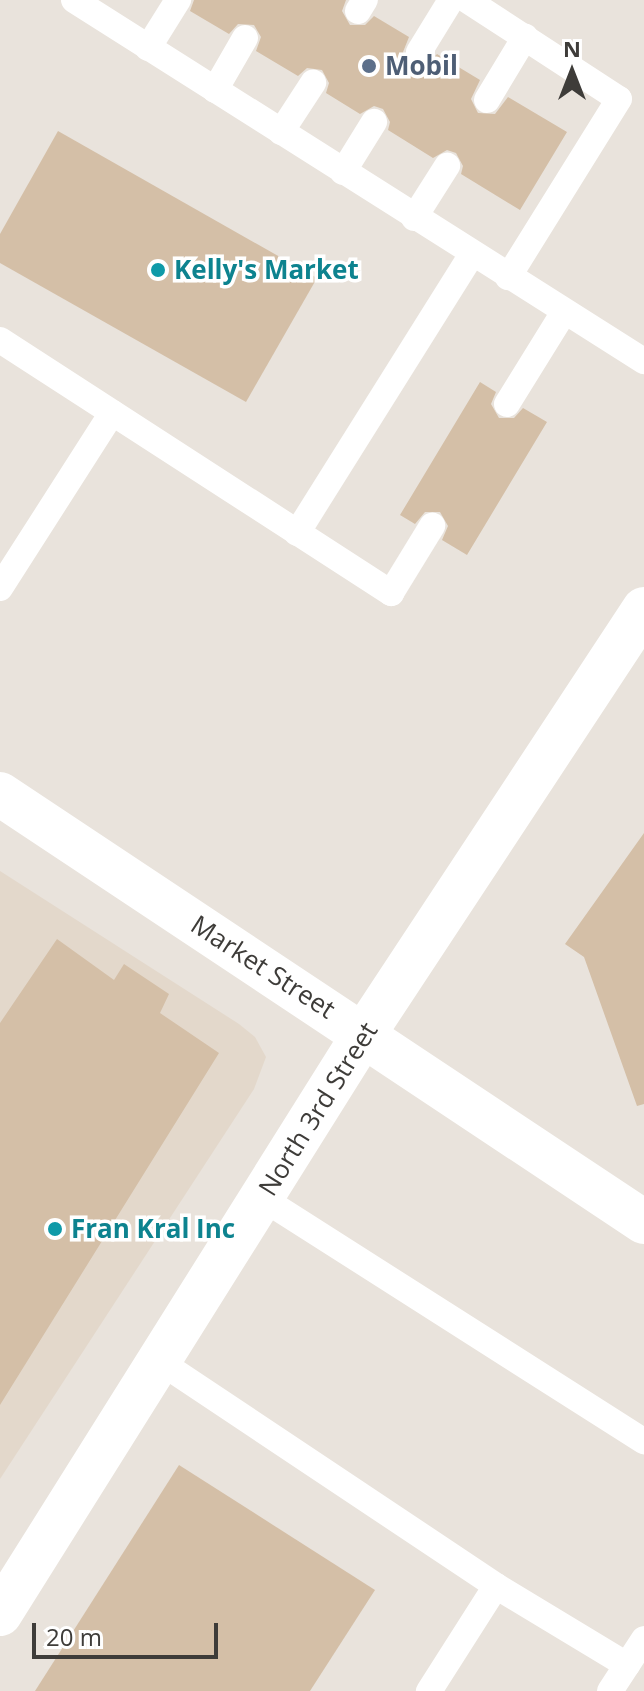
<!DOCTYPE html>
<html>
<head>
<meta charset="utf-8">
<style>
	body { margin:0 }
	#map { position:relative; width:644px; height:1691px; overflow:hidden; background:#e9e3dc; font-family:"Open Sans",sans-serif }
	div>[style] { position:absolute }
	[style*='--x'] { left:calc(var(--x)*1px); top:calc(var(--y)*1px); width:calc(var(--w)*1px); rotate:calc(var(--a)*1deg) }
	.built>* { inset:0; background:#e3d8cb }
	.building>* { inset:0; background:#d4bfa7 }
	.service>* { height:26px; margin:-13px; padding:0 13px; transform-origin:13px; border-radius:13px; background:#fff }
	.minor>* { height:44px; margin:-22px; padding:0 22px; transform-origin:22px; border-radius:22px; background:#fff }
	.primary>* { height:44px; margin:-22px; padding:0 22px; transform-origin:22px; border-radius:22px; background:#fff }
	.dots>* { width:22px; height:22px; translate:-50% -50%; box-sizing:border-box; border:4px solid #fff; border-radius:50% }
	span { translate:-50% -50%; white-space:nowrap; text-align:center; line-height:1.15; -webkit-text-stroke:7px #fff; paint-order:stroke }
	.service-label { font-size:26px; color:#4e5e75; font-weight:700 }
	.left { translate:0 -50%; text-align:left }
	.culture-label { font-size:26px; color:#0d838f; font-weight:700 }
	.street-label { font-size:26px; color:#3e3c39 }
	.north { position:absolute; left:532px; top:32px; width:80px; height:80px; -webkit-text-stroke:6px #fff; paint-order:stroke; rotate:0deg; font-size:22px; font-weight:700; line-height:32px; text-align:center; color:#3e3c39 }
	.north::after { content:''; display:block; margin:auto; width:28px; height:36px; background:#3e3c39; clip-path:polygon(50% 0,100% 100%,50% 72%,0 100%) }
	.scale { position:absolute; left:32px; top:1623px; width:186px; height:36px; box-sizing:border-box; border:4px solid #3e3c39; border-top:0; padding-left:10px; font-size:24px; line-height:28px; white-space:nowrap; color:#3e3c39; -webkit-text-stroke:6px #fff; paint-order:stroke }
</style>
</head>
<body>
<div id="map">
	<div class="built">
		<div style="clip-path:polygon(0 871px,239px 1024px,255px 1037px,266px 1057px,254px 1089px,0 1479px)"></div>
	</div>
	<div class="building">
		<div style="clip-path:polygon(194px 0,346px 0,342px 11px,350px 25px,365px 25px,374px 16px,409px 37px,403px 52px,411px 66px,426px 66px,437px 54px,480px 80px,471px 99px,478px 113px,495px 114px,508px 97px,567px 132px,520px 210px,461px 174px,463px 166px,456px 153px,447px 150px,433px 158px,388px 130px,390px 122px,383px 109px,374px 106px,360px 114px,326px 93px,329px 83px,322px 70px,307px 68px,298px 76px,256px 51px,261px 37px,254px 25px,238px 24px,229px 34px,190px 11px)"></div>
		<div style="clip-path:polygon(58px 131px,317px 278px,246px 402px,0 263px,0 234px)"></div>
		<div style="clip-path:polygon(480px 382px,496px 392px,491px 404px,499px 418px,514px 418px,523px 408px,547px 422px,467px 555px,442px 540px,448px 526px,440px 512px,425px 512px,415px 524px,400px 515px)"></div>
		<div style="clip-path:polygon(644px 833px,644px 1104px,637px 1106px,584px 957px,565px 944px)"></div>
		<div style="clip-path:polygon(57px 939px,114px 980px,124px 964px,169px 994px,160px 1013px,219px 1053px,0 1405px,0 1023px)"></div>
		<div style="clip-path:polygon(179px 1465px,375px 1590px,310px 1691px,35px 1691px)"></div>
	</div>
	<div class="service">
		<div style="--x:74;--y:0;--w:675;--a:32.35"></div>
		<div style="--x:467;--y:0;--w:181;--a:33.1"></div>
		<div style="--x:619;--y:99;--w:210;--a:121.9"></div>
		<div style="--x:358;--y:11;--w:13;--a:-58"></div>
		<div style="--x:148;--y:48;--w:57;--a:-58"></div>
		<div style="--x:419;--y:52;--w:61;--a:-58.4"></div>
		<div style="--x:215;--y:90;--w:60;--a:-60"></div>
		<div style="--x:487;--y:100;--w:74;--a:-58.9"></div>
		<div style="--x:281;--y:132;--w:59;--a:-56.9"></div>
		<div style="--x:343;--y:172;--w:59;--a:-58.2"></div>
		<div style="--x:414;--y:218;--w:62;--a:-57.6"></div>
		<div style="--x:0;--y:340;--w:466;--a:32.9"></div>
		<div style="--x:391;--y:593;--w:79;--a:-58.5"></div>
		<div style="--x:507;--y:404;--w:108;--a:-58.2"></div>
		<div style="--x:297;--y:533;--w:329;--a:-57.9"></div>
		<div style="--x:0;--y:588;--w:208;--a:-57.4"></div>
		<div style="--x:262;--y:1198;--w:453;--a:32.5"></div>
		<div style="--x:159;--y:1361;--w:405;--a:33.7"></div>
		<div style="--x:496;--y:1586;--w:125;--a:122.5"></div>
		<div style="--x:496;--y:1586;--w:153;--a:31.1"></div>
		<div style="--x:610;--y:1691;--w:62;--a:-56.8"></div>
	</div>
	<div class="minor">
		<div style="--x:0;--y:794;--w:773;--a:33.61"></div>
	</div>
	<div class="primary">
		<div style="--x:0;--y:1614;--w:685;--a:-57.89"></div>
		<div style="--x:364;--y:1034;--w:509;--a:-56.62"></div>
	</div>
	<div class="dots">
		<div style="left:369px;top:66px;background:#5c6f8a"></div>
		<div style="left:158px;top:270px;background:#0f9aa8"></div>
		<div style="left:55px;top:1229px;background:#0f9aa8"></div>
	</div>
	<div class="service-label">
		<span class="left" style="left:385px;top:66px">Mobil</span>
	</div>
	<div class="culture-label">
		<span class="left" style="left:174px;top:270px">Kelly's Market</span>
		<span class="left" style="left:71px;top:1229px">Fran Kral Inc</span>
	</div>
	<div class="street-label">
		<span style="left:263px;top:967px;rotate:33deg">Market Street</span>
		<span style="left:318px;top:1109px;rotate:-58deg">North 3rd Street</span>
	</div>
	<div class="north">N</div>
	<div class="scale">20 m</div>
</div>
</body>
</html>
